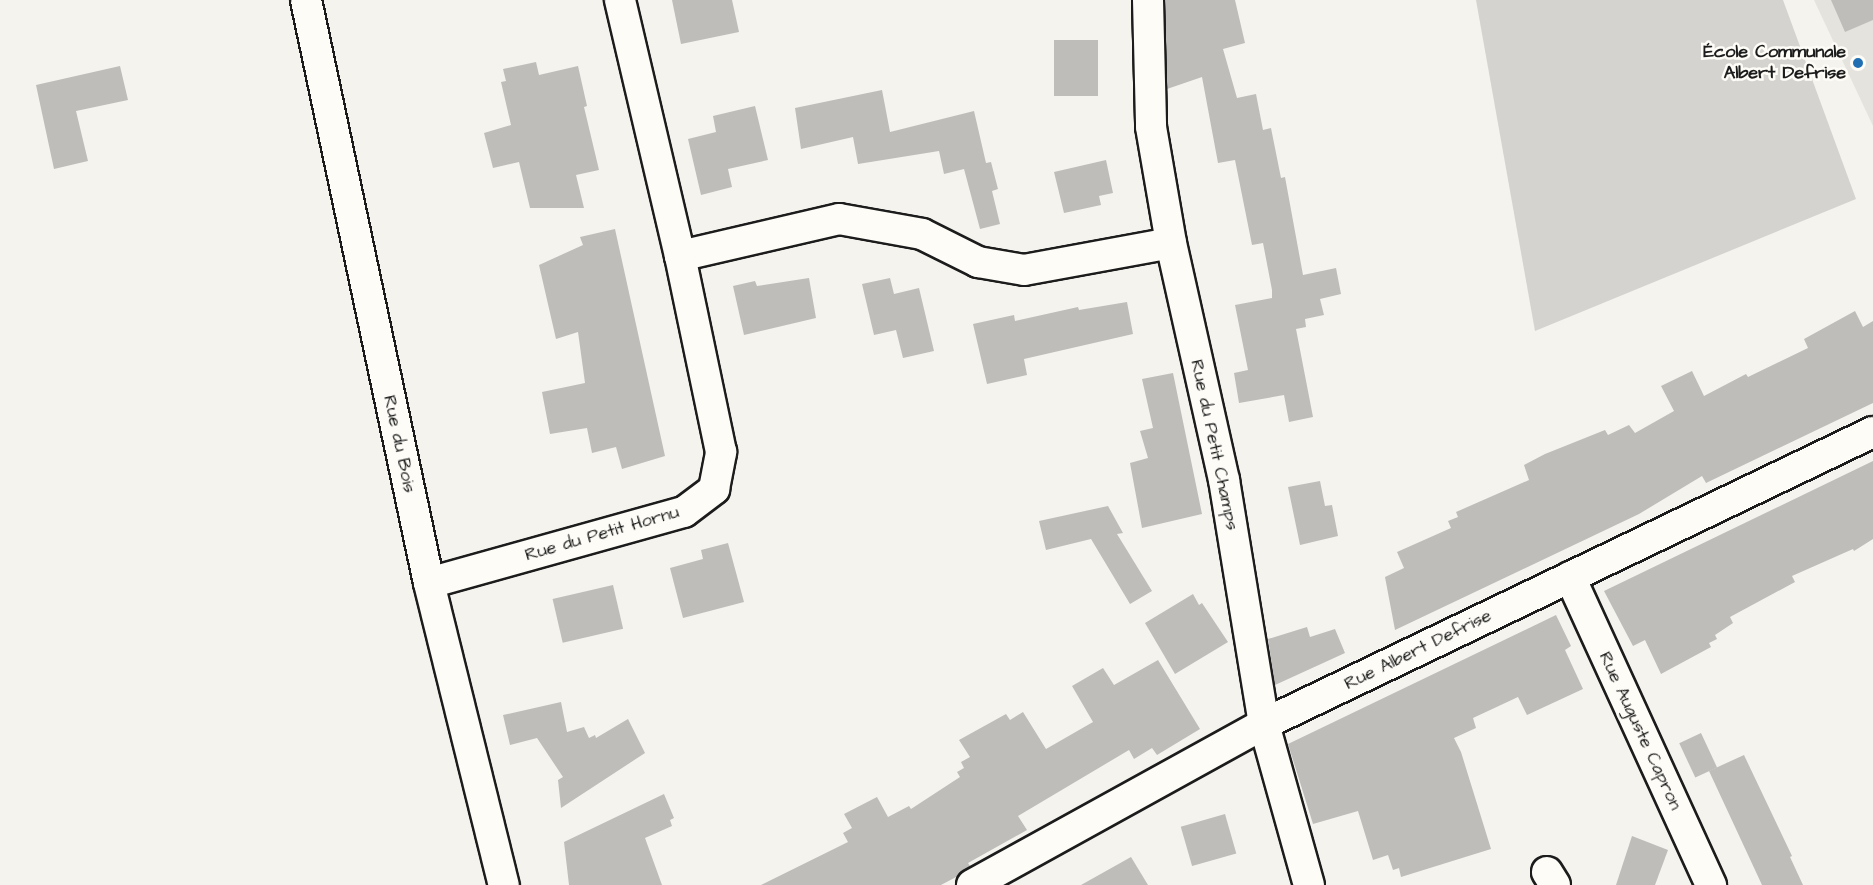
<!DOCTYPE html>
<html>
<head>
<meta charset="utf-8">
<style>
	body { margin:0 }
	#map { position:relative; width:1873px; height:885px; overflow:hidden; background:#f4f3ee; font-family:"Architects Daughter",sans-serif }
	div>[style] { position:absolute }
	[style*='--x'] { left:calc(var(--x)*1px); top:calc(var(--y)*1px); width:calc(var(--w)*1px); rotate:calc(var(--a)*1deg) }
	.built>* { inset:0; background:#e4e3de }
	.green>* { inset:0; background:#d4d3cf }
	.building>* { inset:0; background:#bebdba; transform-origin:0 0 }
	.roads { filter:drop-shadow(2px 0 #1c1c1c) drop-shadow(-2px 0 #1c1c1c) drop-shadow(0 2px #1c1c1c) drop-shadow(0 -2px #1c1c1c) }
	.minor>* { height:30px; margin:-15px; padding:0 15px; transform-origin:15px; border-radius:15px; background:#fdfcf7 }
	.dots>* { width:16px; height:16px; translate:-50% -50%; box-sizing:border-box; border:3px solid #fdfcf7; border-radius:50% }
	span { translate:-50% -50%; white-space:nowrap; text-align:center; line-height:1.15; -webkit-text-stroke:5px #fdfcf7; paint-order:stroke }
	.poi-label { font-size:18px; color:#1c1c1c; font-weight:700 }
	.right { translate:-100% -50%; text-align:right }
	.street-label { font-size:18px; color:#1c1c1c }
</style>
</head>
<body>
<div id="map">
	<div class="built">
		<div style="clip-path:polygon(1814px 0,1873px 0,1873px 126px)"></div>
	</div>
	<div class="green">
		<div style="clip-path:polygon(1476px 0,1783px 0,1856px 199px,1535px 331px)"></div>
	</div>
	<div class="building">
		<div style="clip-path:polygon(672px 0,732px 0,739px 32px,681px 44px)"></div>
		<div style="clip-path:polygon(1165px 0,1235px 0,1245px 43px,1223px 49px,1237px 98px,1256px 94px,1263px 130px,1271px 128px,1281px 178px,1285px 177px,1303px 275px,1336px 268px,1341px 294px,1320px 299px,1324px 315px,1305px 319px,1306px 327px,1296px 329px,1313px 417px,1289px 422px,1284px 395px,1239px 403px,1234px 373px,1248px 370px,1235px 305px,1272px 298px,1272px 290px,1263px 243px,1252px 245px,1235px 160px,1218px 163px,1202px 77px,1167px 89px)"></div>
		<div style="clip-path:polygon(1831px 0,1873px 0,1873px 20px,1845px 32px)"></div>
		<div style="left:1098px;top:40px;width:56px;height:44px;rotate:90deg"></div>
		<div style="clip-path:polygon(536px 62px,539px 75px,578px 66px,587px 106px,584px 107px,599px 170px,576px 175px,584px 208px,530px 208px,519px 162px,493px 168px,484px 133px,511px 125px,501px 82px,506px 81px,503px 69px)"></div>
		<div style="clip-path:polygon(120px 66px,128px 100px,76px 111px,88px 161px,54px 169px,36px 85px)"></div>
		<div style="clip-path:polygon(882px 90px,890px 132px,974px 111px,986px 163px,991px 162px,998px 189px,992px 191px,1000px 224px,980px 229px,964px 169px,944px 174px,939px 151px,858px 164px,853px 137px,801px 149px,795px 108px)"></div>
		<div style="clip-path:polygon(755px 106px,768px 160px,728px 169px,732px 187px,701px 195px,688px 139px,716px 132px,713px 116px)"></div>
		<div style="clip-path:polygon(1106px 160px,1113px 193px,1099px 196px,1101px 205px,1064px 213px,1054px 172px)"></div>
		<div style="clip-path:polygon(615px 229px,665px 456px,622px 469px,616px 447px,592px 453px,587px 428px,550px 434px,542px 392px,585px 383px,578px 332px,556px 339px,539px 265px,583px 245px,580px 237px)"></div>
		<div style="clip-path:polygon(809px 278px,816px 318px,744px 335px,733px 286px,755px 281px,757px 286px)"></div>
		<div style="clip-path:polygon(890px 278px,894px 294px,919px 288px,934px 351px,903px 358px,896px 330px,874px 335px,862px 284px)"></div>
		<div style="clip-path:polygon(1127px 302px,1133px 334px,1024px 359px,1027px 375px,987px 384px,973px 324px,1014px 315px,1015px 321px,1078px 307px,1079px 310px)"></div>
		<div style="clip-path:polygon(1855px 311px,1863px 327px,1873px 321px,1873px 403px,1706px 483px,1702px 476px,1639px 514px,1395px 630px,1385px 577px,1404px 568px,1397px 552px,1451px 528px,1448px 521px,1458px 517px,1456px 512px,1529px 480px,1524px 465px,1545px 454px,1605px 430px,1608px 435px,1629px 425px,1635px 433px,1674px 411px,1661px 386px,1692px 371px,1704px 396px,1746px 374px,1748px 377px,1808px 348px,1804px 339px)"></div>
		<div style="clip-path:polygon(1173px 373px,1202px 514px,1142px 528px,1130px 463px,1148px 458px,1140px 431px,1153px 428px,1142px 379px)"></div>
		<div style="clip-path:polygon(1873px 461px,1873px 539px,1854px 551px,1853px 549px,1792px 576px,1795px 582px,1730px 617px,1733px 623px,1715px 635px,1717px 639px,1709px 643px,1711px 647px,1661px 674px,1645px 640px,1633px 646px,1604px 591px)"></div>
		<div style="clip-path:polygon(1320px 481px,1325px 506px,1332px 505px,1338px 536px,1300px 545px,1288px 487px)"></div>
		<div style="clip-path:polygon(1108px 506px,1123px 533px,1117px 534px,1152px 591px,1130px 604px,1091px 539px,1046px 550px,1039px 521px)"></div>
		<div style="clip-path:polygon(728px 543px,744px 602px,683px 618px,670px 568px,703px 559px,701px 550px)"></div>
		<div style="left:613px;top:585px;width:45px;height:62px;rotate:77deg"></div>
		<div style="clip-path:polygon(1193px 594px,1199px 605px,1202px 603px,1228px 642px,1175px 674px,1145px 623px)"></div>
		<div style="clip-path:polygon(1556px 615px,1571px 646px,1565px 650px,1583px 689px,1527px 715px,1518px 697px,1473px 718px,1476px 728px,1454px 738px,1461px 752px,1491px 849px,1401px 877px,1399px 868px,1393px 870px,1388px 855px,1373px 860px,1358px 811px,1313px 824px,1288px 744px)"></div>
		<div style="clip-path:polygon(1307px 627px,1310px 637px,1335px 629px,1345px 653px,1275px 685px,1268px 639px)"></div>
		<div style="clip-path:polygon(1158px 660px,1200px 729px,1157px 755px,1152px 748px,1134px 759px,1129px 750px,1018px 816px,1027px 830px,968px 863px,970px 866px,958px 876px,941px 885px,761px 885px,848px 842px,843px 833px,852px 828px,844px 814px,877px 797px,888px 817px,909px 806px,911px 809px,960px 777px,957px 772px,964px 768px,961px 762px,970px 757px,959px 740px,1006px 714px,1010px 720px,1023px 712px,1046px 749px,1093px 722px,1072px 686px,1103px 668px,1114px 685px)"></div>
		<div style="clip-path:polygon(561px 702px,567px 732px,584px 727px,589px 738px,595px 735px,596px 738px,628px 719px,645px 753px,561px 808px,558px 780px,563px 777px,537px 738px,510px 745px,503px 715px)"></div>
		<div style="left:1701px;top:733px;width:38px;height:24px;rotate:65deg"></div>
		<div style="clip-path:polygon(1744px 755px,1792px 856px,1790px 857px,1803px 885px,1762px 885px,1709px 771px)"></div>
		<div style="clip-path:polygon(664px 794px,674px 818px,670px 820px,672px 826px,645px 838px,662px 885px,569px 885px,564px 842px)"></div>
		<div style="left:1225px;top:814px;width:41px;height:46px;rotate:74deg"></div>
		<div style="clip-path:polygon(1632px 836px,1668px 850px,1655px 885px,1616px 885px)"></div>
		<div style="clip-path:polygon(1131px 857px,1148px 885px,1081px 885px)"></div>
	</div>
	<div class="roads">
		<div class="minor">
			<div style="--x:306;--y:0;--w:596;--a:78.09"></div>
			<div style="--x:429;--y:583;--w:311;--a:76.1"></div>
			<div style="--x:1148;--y:0;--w:127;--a:88.6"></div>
			<div style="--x:1151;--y:127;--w:118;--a:80.2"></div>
			<div style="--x:1171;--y:243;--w:243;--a:77.4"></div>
			<div style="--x:1224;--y:480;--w:247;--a:80.7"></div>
			<div style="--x:1264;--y:724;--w:167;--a:74.4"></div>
			<div style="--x:680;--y:256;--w:163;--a:-13.1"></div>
			<div style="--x:839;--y:219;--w:84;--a:10.2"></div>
			<div style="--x:922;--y:234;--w:63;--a:26.6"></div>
			<div style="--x:978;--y:262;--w:47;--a:9.9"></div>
			<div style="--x:1024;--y:270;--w:149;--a:-10.4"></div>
			<div style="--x:1570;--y:577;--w:339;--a:65.4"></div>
			<div style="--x:429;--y:583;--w:265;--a:-15.6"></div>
			<div style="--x:684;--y:512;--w:38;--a:-37"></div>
			<div style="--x:714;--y:489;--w:38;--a:-79"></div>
			<div style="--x:721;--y:452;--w:200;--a:-101.8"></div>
			<div style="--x:680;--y:256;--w:263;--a:-103.2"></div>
			<div style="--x:1547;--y:872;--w:15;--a:58"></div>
			<div style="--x:972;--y:885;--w:333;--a:-28.9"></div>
			<div style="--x:1264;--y:724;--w:675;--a:-25.62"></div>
		</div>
	</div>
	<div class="dots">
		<div style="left:1858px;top:63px;background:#1f6fb2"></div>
	</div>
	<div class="poi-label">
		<span class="right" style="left:1846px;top:63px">École Communale<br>Albert Defrise</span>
	</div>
	<div class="street-label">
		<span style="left:399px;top:444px;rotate:78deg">Rue du Bois</span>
		<span style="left:1214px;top:445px;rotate:78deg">Rue du Petit Champs</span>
		<span style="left:602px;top:534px;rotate:-16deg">Rue du Petit Hornu</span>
		<span style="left:1418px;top:650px;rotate:-26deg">Rue Albert Defrise</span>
		<span style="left:1640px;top:731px;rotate:65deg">Rue Auguste Capron</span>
	</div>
</div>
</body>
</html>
